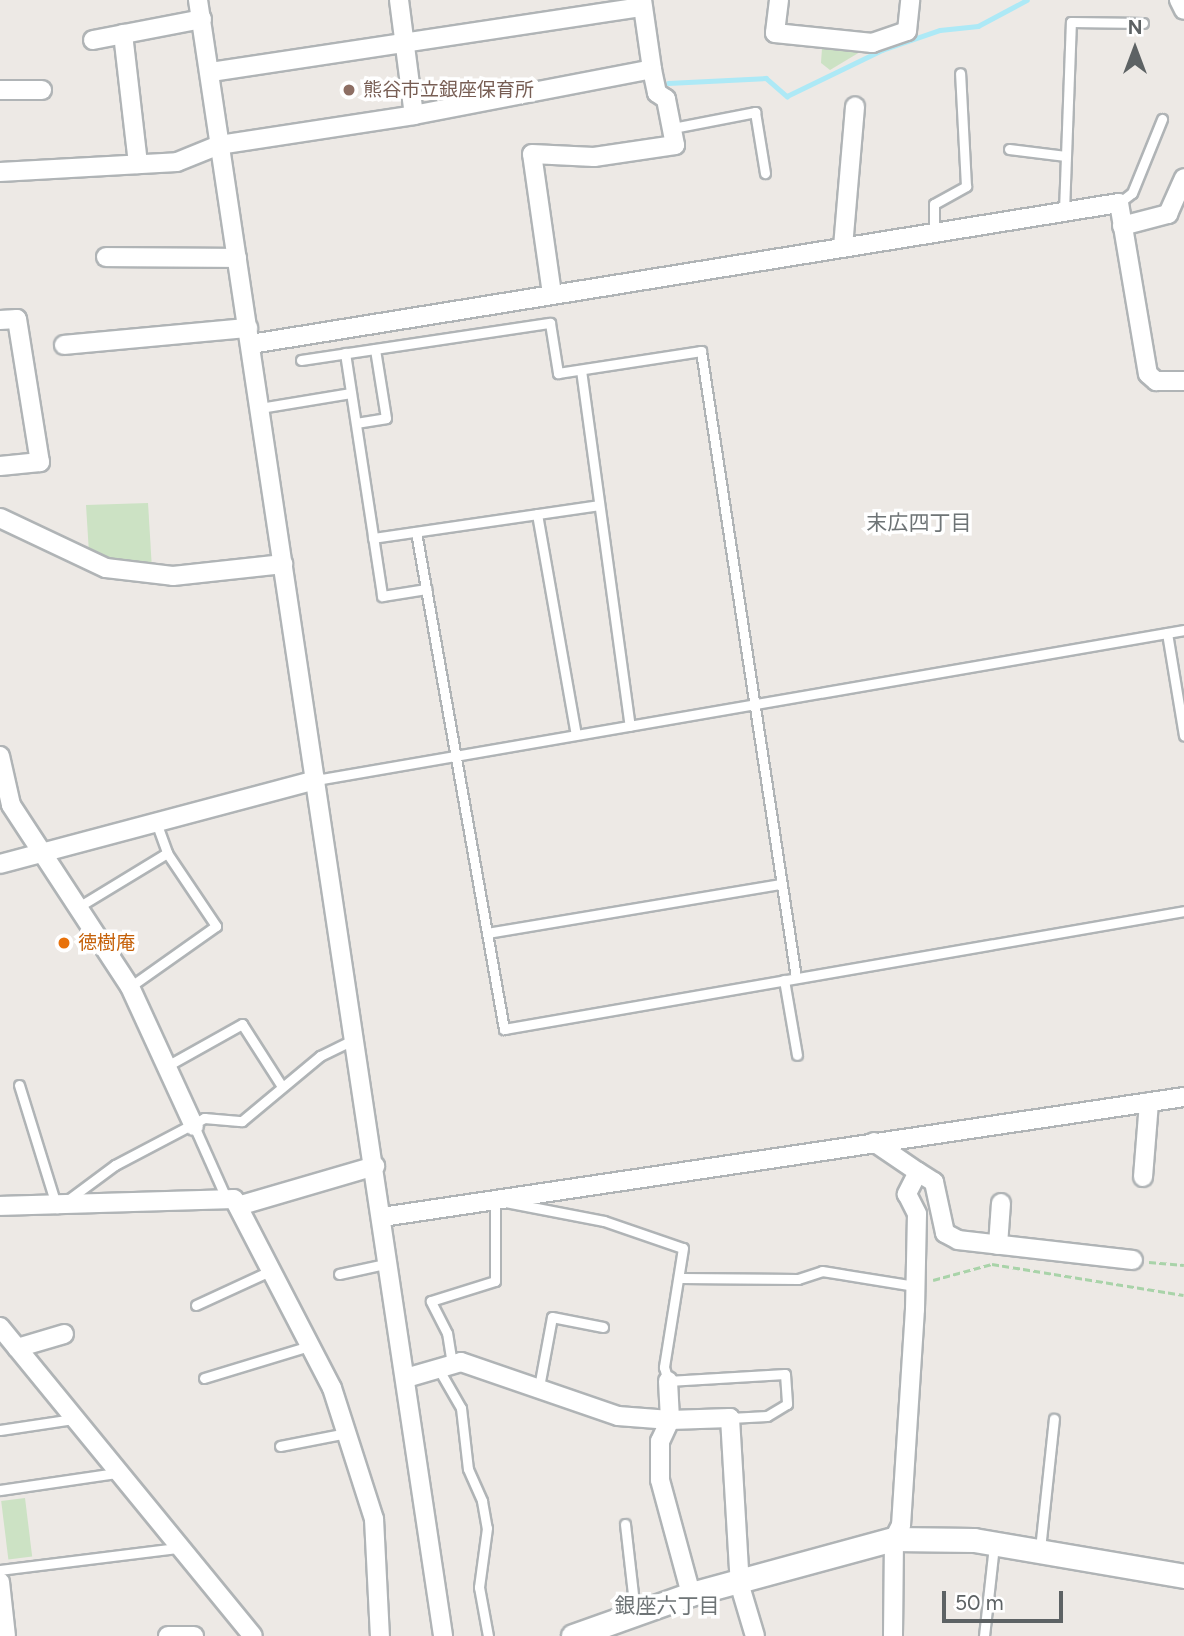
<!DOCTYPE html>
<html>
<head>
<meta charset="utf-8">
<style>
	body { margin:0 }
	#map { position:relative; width:1184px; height:1636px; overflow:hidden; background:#ede9e5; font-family:Figtree,"Noto Sans JP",sans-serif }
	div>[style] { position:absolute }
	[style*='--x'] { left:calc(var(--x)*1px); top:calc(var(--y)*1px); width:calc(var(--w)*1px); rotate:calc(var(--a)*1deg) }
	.green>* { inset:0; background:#cce2c4; transform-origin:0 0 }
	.stream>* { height:4.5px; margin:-2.25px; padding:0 2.25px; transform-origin:2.25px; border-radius:2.25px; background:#ade9f6 }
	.path>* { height:2.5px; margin-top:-1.25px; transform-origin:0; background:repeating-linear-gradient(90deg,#a9d3a9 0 7px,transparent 0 10.5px) }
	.roads { filter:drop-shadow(2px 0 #b0b4b6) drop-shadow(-2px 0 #b0b4b6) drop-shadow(0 2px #b0b4b6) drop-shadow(0 -2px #b0b4b6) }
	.service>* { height:9px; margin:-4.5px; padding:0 4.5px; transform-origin:4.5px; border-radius:4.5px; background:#fff }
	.minor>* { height:18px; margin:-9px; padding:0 9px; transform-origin:9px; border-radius:9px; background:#fff }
	.tertiary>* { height:23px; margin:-11.5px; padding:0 11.5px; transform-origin:11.5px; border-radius:11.5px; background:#fff }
	.dots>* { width:19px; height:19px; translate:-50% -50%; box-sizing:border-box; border:4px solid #fff; border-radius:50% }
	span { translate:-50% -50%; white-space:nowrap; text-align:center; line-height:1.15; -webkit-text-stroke:7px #fff; paint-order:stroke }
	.education-label { font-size:19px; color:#785e54 }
	.left { translate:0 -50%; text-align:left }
	.food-label { font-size:19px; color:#c56008 }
	.neighbourhood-label { font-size:21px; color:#6e7476 }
	.north { position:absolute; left:1100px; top:14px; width:70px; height:70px; -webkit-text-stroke:5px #fff; paint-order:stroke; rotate:0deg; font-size:19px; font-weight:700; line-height:28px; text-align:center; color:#5d6264 }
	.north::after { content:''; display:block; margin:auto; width:24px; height:32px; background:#5d6264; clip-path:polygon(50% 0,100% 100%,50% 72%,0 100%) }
	.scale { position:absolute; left:942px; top:1591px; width:121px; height:32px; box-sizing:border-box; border:4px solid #5d6264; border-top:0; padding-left:9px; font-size:21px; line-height:24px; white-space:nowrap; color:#5d6264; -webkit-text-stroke:5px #fff; paint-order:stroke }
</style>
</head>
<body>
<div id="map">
	<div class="green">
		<div style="clip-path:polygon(822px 48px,860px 52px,830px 70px,821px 63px)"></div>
		<div style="clip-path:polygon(148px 503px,152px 569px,89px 553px,86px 505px)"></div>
		<div style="left:25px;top:1498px;width:59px;height:24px;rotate:83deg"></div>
	</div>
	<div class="stream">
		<div style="--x:668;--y:83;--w:98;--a:-2.9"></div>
		<div style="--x:766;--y:78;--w:28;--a:41"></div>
		<div style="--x:787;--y:96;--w:106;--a:-25.8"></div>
		<div style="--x:882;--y:50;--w:61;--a:-19"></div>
		<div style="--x:940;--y:30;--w:38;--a:-6"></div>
		<div style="--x:978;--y:26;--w:55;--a:-28"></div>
	</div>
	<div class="path">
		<div style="--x:1149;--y:1262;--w:35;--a:5"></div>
		<div style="--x:933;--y:1280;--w:61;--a:-15.2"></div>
		<div style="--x:992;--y:1264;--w:194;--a:9.2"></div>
	</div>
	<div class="roads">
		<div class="service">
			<div style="--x:673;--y:128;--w:84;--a:-11"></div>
			<div style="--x:755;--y:112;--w:62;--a:80.7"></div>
			<div style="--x:1009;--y:149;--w:57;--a:7"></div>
			<div style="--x:1119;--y:203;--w:16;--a:-38"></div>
			<div style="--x:1132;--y:193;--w:80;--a:-67.9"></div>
			<div style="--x:1064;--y:211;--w:189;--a:-87.9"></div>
			<div style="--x:1071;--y:22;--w:72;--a:0.8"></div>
			<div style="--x:934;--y:235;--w:31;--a:-90"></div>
			<div style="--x:934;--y:204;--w:37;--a:-29"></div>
			<div style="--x:966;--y:186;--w:113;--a:-93"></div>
			<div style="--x:345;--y:353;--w:246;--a:81.3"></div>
			<div style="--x:382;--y:596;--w:45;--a:-9"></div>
			<div style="--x:301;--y:360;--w:252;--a:-8.5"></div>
			<div style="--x:550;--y:323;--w:51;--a:80.9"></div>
			<div style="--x:558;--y:373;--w:145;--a:-8.7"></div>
			<div style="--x:701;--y:351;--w:634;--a:81.38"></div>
			<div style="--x:581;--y:370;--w:359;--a:82.2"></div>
			<div style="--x:260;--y:408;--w:92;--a:-9.4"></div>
			<div style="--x:356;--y:423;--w:30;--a:-9"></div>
			<div style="--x:386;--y:418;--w:70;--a:-99.1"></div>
			<div style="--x:537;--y:514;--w:224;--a:80"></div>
			<div style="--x:416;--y:532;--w:505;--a:79.96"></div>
			<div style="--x:504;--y:1029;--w:690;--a:-9.84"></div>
			<div style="--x:373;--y:538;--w:228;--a:-8.3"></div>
			<div style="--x:1167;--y:633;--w:104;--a:80.6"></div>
			<div style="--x:316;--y:780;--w:881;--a:-9.8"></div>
			<div style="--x:156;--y:822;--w:33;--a:70"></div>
			<div style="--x:75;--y:909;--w:108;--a:-31.3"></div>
			<div style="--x:167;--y:853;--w:88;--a:56.1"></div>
			<div style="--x:216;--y:926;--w:105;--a:144.7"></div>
			<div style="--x:487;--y:933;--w:298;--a:-9.5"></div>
			<div style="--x:784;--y:980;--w:76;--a:80.2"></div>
			<div style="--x:167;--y:1066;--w:86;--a:-29.2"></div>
			<div style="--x:242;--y:1024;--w:72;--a:57.4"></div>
			<div style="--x:19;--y:1085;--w:129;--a:72.8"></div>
			<div style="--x:57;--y:1208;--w:72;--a:-36.6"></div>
			<div style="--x:115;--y:1165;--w:101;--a:-27.8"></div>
			<div style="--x:204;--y:1118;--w:38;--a:5"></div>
			<div style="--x:242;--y:1121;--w:102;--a:-39.8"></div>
			<div style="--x:320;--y:1056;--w:39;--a:-26"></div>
			<div style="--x:194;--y:1126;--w:79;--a:66"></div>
			<div style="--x:339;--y:1274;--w:51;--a:-12.4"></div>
			<div style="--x:681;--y:1278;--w:117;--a:0.5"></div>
			<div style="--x:798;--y:1279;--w:25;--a:-18"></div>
			<div style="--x:822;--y:1271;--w:94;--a:9.2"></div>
			<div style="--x:196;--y:1305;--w:84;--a:-24.7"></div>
			<div style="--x:452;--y:1364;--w:31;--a:-99"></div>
			<div style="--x:447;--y:1333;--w:36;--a:-117"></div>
			<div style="--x:431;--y:1301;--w:67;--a:-17.4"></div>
			<div style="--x:495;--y:1281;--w:81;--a:-90"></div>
			<div style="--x:495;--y:1200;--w:111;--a:10.9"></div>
			<div style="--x:604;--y:1221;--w:83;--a:18.9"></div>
			<div style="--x:683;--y:1248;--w:121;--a:99.1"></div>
			<div style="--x:664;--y:1367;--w:15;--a:74"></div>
			<div style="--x:668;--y:1381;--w:117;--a:-3.4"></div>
			<div style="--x:785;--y:1374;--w:30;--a:86"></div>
			<div style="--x:787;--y:1404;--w:23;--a:149"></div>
			<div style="--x:767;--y:1416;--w:37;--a:177"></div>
			<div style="--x:438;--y:1368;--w:46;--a:60.1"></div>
			<div style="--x:461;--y:1408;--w:61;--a:83.5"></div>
			<div style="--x:468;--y:1469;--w:35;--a:66"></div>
			<div style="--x:482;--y:1501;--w:27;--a:80"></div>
			<div style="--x:487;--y:1528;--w:60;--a:97.7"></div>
			<div style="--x:479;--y:1587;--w:50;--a:79.6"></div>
			<div style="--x:204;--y:1378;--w:110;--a:-16.9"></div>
			<div style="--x:539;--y:1387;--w:71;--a:-79.5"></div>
			<div style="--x:552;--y:1317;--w:52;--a:11.1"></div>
			<div style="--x:0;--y:1430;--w:74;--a:-8.6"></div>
			<div style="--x:280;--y:1446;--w:68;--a:-11"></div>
			<div style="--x:0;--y:1490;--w:118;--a:-8.3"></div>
			<div style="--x:625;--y:1524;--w:89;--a:83.5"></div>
			<div style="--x:1040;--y:1549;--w:131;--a:-83.9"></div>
			<div style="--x:0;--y:1570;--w:178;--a:-7.1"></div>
			<div style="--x:984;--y:1636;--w:91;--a:-83.7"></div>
		</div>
		<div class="minor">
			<div style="--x:198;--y:0;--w:1654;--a:81.48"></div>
			<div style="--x:399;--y:0;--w:116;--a:82.6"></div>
			<div style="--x:414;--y:115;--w:242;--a:-10.9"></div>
			<div style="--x:652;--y:69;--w:70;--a:-98.2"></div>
			<div style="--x:779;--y:0;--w:33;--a:97"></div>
			<div style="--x:775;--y:33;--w:98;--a:5.9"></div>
			<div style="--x:872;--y:43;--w:37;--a:-19"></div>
			<div style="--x:907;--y:31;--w:31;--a:-84"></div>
			<div style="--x:1179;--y:0;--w:11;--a:63"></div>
			<div style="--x:123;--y:34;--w:131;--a:83.4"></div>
			<div style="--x:93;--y:40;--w:111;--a:-10.9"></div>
			<div style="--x:211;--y:72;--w:436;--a:-8.6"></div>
			<div style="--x:0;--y:90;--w:42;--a:0"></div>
			<div style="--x:0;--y:172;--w:177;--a:-3.2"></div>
			<div style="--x:177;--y:162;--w:45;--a:-22"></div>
			<div style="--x:219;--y:145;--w:197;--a:-8.7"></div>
			<div style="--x:1122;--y:226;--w:48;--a:-14.6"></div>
			<div style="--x:1168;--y:214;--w:39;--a:-66"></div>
			<div style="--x:843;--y:247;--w:141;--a:-85.1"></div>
			<div style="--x:106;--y:257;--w:131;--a:0.4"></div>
			<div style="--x:552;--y:294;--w:141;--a:-98.1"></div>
			<div style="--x:532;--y:154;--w:62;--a:2.8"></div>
			<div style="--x:594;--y:157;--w:82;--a:-8.4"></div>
			<div style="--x:675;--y:145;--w:47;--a:-101.1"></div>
			<div style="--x:666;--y:99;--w:11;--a:-146"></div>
			<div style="--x:657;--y:93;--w:25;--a:-102"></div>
			<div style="--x:0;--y:320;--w:17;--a:-3"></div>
			<div style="--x:17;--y:319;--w:145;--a:80.9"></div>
			<div style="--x:40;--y:462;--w:40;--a:174.3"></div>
			<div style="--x:251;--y:344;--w:879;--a:-9.23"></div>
			<div style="--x:1119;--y:203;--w:173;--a:80.4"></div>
			<div style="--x:1148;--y:374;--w:11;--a:41"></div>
			<div style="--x:1156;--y:381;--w:28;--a:0"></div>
			<div style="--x:64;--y:345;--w:185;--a:-5.3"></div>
			<div style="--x:0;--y:518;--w:117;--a:25.3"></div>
			<div style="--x:106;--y:568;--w:67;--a:6.8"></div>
			<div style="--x:173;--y:576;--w:111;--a:-6.2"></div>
			<div style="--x:0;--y:756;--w:50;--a:77.3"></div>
			<div style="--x:11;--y:805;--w:217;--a:56.8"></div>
			<div style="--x:130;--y:987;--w:153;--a:65.3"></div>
			<div style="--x:0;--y:864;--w:327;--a:-14.9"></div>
			<div style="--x:874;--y:1142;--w:53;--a:34.3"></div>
			<div style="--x:918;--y:1172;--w:25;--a:117"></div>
			<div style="--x:907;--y:1194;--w:22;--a:63"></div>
			<div style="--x:917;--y:1214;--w:95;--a:91.2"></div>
			<div style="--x:915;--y:1309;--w:216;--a:93.7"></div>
			<div style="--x:901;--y:1525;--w:16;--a:117"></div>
			<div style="--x:894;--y:1539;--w:97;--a:90.6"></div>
			<div style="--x:918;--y:1172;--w:19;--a:32"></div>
			<div style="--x:934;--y:1182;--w:52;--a:77.8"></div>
			<div style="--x:945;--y:1233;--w:15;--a:28"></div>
			<div style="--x:958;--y:1240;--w:176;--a:6.5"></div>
			<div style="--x:1143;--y:1177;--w:75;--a:-85.4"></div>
			<div style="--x:0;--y:1206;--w:234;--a:-1.7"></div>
			<div style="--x:234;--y:1199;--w:213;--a:62.6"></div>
			<div style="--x:332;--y:1388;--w:138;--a:72.2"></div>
			<div style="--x:374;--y:1519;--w:117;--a:87.1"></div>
			<div style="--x:238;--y:1206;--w:143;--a:-16.3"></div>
			<div style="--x:382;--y:1217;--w:811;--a:-8.51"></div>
			<div style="--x:998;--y:1245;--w:42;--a:-85.9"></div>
			<div style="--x:0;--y:1327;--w:399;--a:50.7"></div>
			<div style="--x:17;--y:1348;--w:49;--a:-16.6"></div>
			<div style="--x:406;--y:1378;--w:57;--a:-16.2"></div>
			<div style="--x:461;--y:1362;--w:166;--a:19"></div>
			<div style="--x:618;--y:1416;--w:52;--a:4.4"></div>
			<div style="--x:670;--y:1420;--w:23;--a:115"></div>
			<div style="--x:660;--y:1441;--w:39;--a:90"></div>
			<div style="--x:660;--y:1480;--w:118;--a:74.8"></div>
			<div style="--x:668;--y:1381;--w:39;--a:87"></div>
			<div style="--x:670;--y:1420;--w:60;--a:-1.9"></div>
			<div style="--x:730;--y:1418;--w:168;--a:86.6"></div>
			<div style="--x:740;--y:1586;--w:52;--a:73.3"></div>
			<div style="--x:0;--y:1582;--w:54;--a:83.7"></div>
			<div style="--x:168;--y:1636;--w:26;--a:0"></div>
		</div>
		<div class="tertiary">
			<div style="--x:573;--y:1636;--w:125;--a:-19.6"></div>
			<div style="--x:691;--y:1594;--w:210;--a:-15.2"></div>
			<div style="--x:894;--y:1539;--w:80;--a:0.7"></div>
			<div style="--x:974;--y:1540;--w:213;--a:9.7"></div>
		</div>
	</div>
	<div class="dots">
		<div style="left:349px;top:90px;background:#8d6e63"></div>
		<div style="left:64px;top:943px;background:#e8710a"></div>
	</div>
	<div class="education-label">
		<span class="left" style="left:363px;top:90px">熊谷市立銀座保育所</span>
	</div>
	<div class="food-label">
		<span class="left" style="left:78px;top:943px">徳樹庵</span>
	</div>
	<div class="neighbourhood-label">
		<span style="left:919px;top:523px">末広四丁目</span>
		<span style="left:667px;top:1606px">銀座六丁目</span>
	</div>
	<div class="north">N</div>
	<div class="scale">50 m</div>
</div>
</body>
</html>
